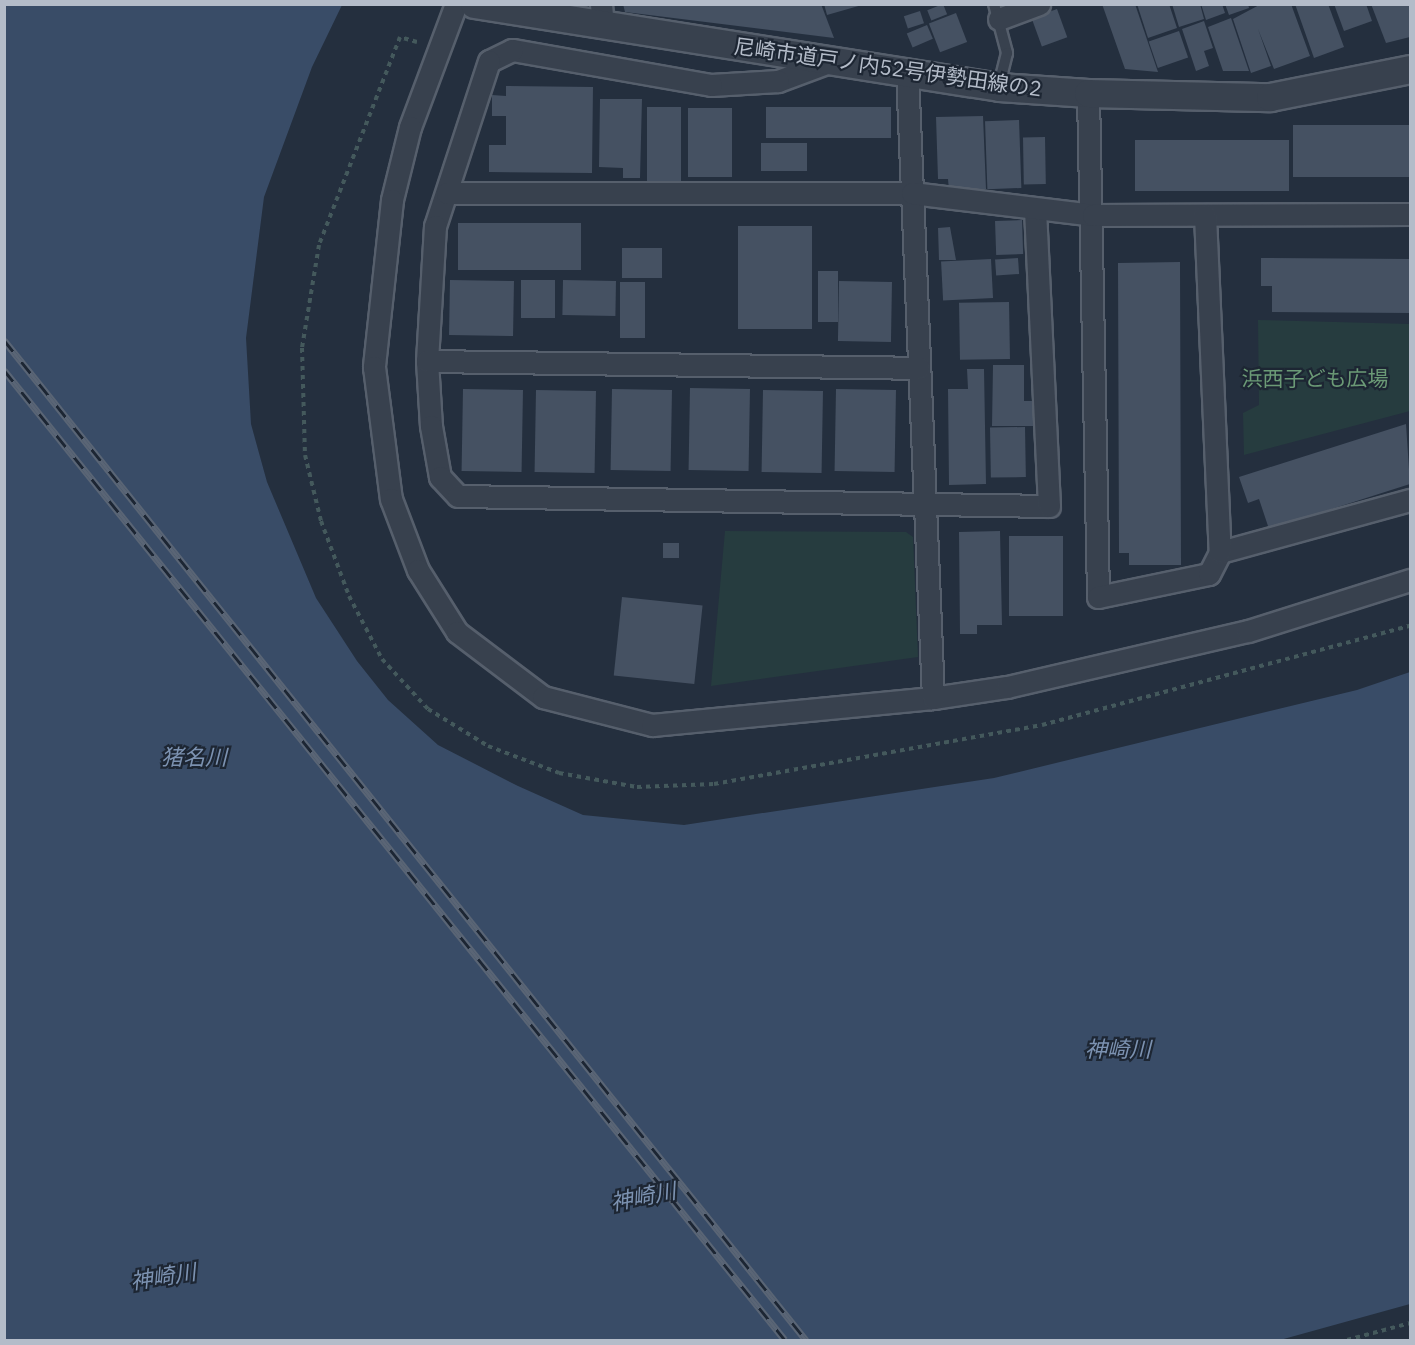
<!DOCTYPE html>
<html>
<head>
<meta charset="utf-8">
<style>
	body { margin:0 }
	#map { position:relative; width:1415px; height:1345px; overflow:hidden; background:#242f3e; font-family:"IBM Plex Sans","Noto Sans JP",sans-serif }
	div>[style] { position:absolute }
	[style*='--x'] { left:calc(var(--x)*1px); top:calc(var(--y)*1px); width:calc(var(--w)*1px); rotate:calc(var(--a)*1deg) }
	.green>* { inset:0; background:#263c3f }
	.water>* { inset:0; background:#394c67 }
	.building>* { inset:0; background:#455162; transform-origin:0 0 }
	.path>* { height:4px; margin-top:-2px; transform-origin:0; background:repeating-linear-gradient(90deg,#44595c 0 4.5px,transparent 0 9px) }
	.roads { filter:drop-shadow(2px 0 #565f6c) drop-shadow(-2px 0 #565f6c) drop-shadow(0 2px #565f6c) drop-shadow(0 -2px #565f6c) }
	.service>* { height:10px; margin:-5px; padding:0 5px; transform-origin:5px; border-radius:5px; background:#38414e }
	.minor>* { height:21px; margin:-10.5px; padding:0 10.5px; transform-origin:10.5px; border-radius:10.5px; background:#38414e }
	.tertiary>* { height:27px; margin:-13.5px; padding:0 13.5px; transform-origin:13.5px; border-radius:13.5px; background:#38414e }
	.rail>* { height:7px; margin-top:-3.5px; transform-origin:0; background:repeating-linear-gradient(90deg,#1d2633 0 14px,#5a6575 0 28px); box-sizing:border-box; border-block:2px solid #5a6575 }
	span { translate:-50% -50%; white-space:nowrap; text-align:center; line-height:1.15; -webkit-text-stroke:4.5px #1d2633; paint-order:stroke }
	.street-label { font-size:21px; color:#b4bcc9 }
	.park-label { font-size:21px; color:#6b9a76 }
	.water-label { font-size:22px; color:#7c92b1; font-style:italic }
	.frame { position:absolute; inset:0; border:6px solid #b4bcc9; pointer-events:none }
</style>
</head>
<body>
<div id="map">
	<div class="green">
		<div style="clip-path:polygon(1258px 320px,1410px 324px,1410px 411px,1244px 455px,1243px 413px,1259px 405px)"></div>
		<div style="clip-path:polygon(725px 531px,906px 532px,913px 537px,918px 657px,711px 686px)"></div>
	</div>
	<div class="water">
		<div style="clip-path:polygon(5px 4px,342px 5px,312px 67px,264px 197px,246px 338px,251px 424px,267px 482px,316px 598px,357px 661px,388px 700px,438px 745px,518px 786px,583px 815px,684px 825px,994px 778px,1357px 690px,1410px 672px,1410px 1304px,1280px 1340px,5px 1340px)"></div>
	</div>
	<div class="building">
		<div style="clip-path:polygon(623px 4px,821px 4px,834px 38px,625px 12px)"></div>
		<div style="clip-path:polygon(824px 4px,862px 4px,862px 5px,827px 15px)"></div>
		<div style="left:943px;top:4px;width:11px;height:17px;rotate:68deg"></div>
		<div style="clip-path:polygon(1102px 4px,1135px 4px,1158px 72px,1125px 69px)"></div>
		<div style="clip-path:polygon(1137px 4px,1169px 4px,1177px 28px,1148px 38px)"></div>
		<div style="clip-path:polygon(1172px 4px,1200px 4px,1204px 19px,1179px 27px)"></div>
		<div style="clip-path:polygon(1201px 4px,1222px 4px,1225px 13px,1206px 20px)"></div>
		<div style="clip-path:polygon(1225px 4px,1248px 4px,1249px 8px,1229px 15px)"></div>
		<div style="clip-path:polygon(1261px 4px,1291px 4px,1310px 56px,1274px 69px,1258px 29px,1271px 66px,1251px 73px,1233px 19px)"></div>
		<div style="clip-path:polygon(1295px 4px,1328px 4px,1344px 47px,1314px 58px)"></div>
		<div style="clip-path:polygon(1334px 4px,1366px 4px,1372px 21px,1344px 31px)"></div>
		<div style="clip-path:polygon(1371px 4px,1410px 4px,1410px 37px,1386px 43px)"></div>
		<div style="left:1057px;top:9px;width:30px;height:27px;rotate:70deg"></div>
		<div style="left:920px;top:11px;width:13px;height:17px;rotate:72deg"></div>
		<div style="left:956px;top:13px;width:31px;height:29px;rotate:69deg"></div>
		<div style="clip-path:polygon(1231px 18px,1249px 71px,1223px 71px,1208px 27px)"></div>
		<div style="clip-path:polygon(1204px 21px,1213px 48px,1204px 51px,1209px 66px,1196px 71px,1182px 29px)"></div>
		<div style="left:927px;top:25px;width:15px;height:22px;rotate:67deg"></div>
		<div style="left:1179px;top:31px;width:28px;height:32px;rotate:71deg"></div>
		<div style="clip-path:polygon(506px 86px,593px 87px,592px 173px,489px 172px,489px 145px,506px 145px,506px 116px,492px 116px,492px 95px,506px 96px)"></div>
		<div style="clip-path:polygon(600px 99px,642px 99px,640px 178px,623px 178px,623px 168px,599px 167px)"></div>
		<div style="left:647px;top:107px;width:34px;height:74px"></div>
		<div style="left:766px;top:107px;width:125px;height:31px"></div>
		<div style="left:688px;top:108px;width:44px;height:69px"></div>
		<div style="clip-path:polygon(983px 116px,986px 189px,949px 191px,948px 179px,938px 179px,936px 117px)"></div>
		<div style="left:1019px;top:120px;width:68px;height:34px;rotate:88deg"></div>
		<div style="left:1410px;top:125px;width:52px;height:117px;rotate:90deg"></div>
		<div style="left:1045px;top:137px;width:47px;height:22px;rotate:89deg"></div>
		<div style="left:1135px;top:140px;width:154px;height:51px"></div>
		<div style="left:761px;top:143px;width:46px;height:28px"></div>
		<div style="left:1022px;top:220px;width:34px;height:27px;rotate:88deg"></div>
		<div style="left:458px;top:223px;width:123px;height:47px"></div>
		<div style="left:738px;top:226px;width:74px;height:103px"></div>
		<div style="clip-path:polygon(950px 227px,956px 260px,939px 260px,938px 228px)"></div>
		<div style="left:622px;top:248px;width:40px;height:30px"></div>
		<div style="left:1018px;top:258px;width:16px;height:23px;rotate:86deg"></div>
		<div style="clip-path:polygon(1261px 258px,1410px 259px,1410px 313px,1272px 312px,1272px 286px,1261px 286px)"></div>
		<div style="left:991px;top:259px;width:39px;height:50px;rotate:87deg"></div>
		<div style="clip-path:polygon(1180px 262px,1181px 565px,1129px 565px,1129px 553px,1119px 553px,1118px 263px)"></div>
		<div style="left:818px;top:271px;width:20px;height:51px"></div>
		<div style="left:450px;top:280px;width:64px;height:55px;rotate:1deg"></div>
		<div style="left:521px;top:280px;width:34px;height:38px"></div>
		<div style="left:563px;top:280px;width:53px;height:35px;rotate:1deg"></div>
		<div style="left:839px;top:281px;width:53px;height:60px;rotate:1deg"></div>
		<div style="left:620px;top:282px;width:25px;height:56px"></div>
		<div style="left:1009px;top:302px;width:57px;height:50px;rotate:89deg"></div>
		<div style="clip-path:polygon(993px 365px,1024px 365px,1024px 401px,1035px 401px,1035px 426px,992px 426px)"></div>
		<div style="clip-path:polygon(967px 369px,984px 369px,986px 484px,949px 485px,948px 389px,968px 389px)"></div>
		<div style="left:690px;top:388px;width:60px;height:82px;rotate:1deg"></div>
		<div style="left:463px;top:389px;width:60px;height:82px;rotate:1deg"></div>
		<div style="left:612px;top:389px;width:60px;height:81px;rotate:1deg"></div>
		<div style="left:836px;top:389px;width:60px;height:82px;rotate:1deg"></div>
		<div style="left:536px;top:390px;width:60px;height:82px;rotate:1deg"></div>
		<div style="left:763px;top:390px;width:60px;height:82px;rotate:1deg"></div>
		<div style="clip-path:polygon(1406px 424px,1410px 484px,1269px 529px,1259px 499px,1248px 503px,1239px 477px)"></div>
		<div style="left:1025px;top:427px;width:50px;height:35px;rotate:89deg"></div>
		<div style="clip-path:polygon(1000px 531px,1002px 625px,977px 625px,977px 634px,960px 634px,959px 532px)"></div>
		<div style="left:1009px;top:536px;width:54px;height:80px"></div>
		<div style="left:663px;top:543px;width:16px;height:15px"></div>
		<div style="left:622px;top:597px;width:81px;height:79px;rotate:6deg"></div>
	</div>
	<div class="path">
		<div style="--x:417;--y:42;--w:18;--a:-164"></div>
		<div style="--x:400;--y:37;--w:223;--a:111.3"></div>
		<div style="--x:319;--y:245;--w:104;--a:99.4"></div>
		<div style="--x:302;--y:348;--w:107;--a:88.4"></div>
		<div style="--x:305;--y:455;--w:68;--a:76.4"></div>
		<div style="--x:321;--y:521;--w:80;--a:69.5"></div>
		<div style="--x:349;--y:596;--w:71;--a:62.4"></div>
		<div style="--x:382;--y:659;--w:68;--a:47.4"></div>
		<div style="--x:428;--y:709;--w:70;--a:31.7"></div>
		<div style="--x:488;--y:746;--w:76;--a:20.8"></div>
		<div style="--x:559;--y:773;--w:79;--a:10.2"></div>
		<div style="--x:637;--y:787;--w:77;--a:-2.2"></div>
		<div style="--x:714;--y:784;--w:333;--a:-10.2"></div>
		<div style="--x:1042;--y:725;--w:381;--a:-15.1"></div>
		<div style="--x:1347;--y:1340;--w:65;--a:-15.1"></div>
	</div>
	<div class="roads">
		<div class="service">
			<div style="--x:994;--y:4;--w:51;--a:75.1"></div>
			<div style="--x:1007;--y:53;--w:34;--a:104"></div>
		</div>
		<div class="minor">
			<div style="--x:456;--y:4;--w:131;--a:110.5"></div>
			<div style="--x:410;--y:127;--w:75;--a:103.9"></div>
			<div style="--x:392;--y:200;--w:168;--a:96.2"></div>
			<div style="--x:374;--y:367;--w:133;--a:82.7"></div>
			<div style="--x:391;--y:499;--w:76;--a:69.2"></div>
			<div style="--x:418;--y:570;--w:73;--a:57.8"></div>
			<div style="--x:457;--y:632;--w:108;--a:37.1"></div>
			<div style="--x:543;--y:697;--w:113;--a:14.4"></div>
			<div style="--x:652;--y:725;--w:282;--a:-5.5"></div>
			<div style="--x:933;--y:698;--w:75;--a:-8.5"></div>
			<div style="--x:1007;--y:687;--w:247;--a:-13.1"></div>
			<div style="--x:1248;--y:631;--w:170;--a:-17.5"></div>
			<div style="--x:601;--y:4;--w:21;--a:85"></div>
			<div style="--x:999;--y:19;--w:43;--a:-20.6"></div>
			<div style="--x:832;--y:61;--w:58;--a:159.7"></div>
			<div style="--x:778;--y:81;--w:67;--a:176.6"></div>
			<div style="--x:711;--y:85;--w:202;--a:-170"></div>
			<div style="--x:512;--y:50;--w:25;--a:154"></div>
			<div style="--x:489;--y:61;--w:174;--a:108.1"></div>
			<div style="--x:435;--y:226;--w:135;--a:93.4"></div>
			<div style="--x:427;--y:361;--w:65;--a:86.5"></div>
			<div style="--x:431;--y:426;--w:52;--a:80"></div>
			<div style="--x:440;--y:477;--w:26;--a:47"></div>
			<div style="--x:458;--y:496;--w:591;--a:0.97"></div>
			<div style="--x:1049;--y:506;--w:297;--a:-92.7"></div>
			<div style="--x:907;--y:72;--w:627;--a:87.62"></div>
			<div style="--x:1088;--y:93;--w:504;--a:88.86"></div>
			<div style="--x:1098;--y:597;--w:113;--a:-11.7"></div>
			<div style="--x:1209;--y:574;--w:25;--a:-63"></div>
			<div style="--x:1220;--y:552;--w:197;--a:-15.3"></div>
			<div style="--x:447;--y:193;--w:465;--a:0"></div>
			<div style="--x:912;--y:193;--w:182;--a:6.9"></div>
			<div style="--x:1093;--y:215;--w:317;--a:-0.2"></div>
			<div style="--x:1205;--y:215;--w:337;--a:87.5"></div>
			<div style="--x:427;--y:361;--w:492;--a:0.8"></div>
		</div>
		<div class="tertiary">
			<div style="--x:474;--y:4;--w:532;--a:8.98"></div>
			<div style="--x:999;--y:87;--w:89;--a:3.9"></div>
			<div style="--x:1088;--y:93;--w:182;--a:1.3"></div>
			<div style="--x:1270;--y:97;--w:143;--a:-11.3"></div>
		</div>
	</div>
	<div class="rail">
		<div style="--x:4;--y:340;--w:1282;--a:51.27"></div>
		<div style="--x:4;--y:370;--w:1245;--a:51.16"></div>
	</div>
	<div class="street-label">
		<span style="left:888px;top:67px;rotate:8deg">尼崎市道戸ノ内52号伊勢田線の2</span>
	</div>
	<div class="park-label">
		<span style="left:1315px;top:378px">浜西子ども広場</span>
	</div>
	<div class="water-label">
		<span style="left:194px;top:757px">猪名川</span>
		<span style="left:1118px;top:1049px">神崎川</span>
		<span style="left:643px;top:1196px;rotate:-11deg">神崎川</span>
		<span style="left:163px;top:1276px;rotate:-9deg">神崎川</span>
	</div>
	<div class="frame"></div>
</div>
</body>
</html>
